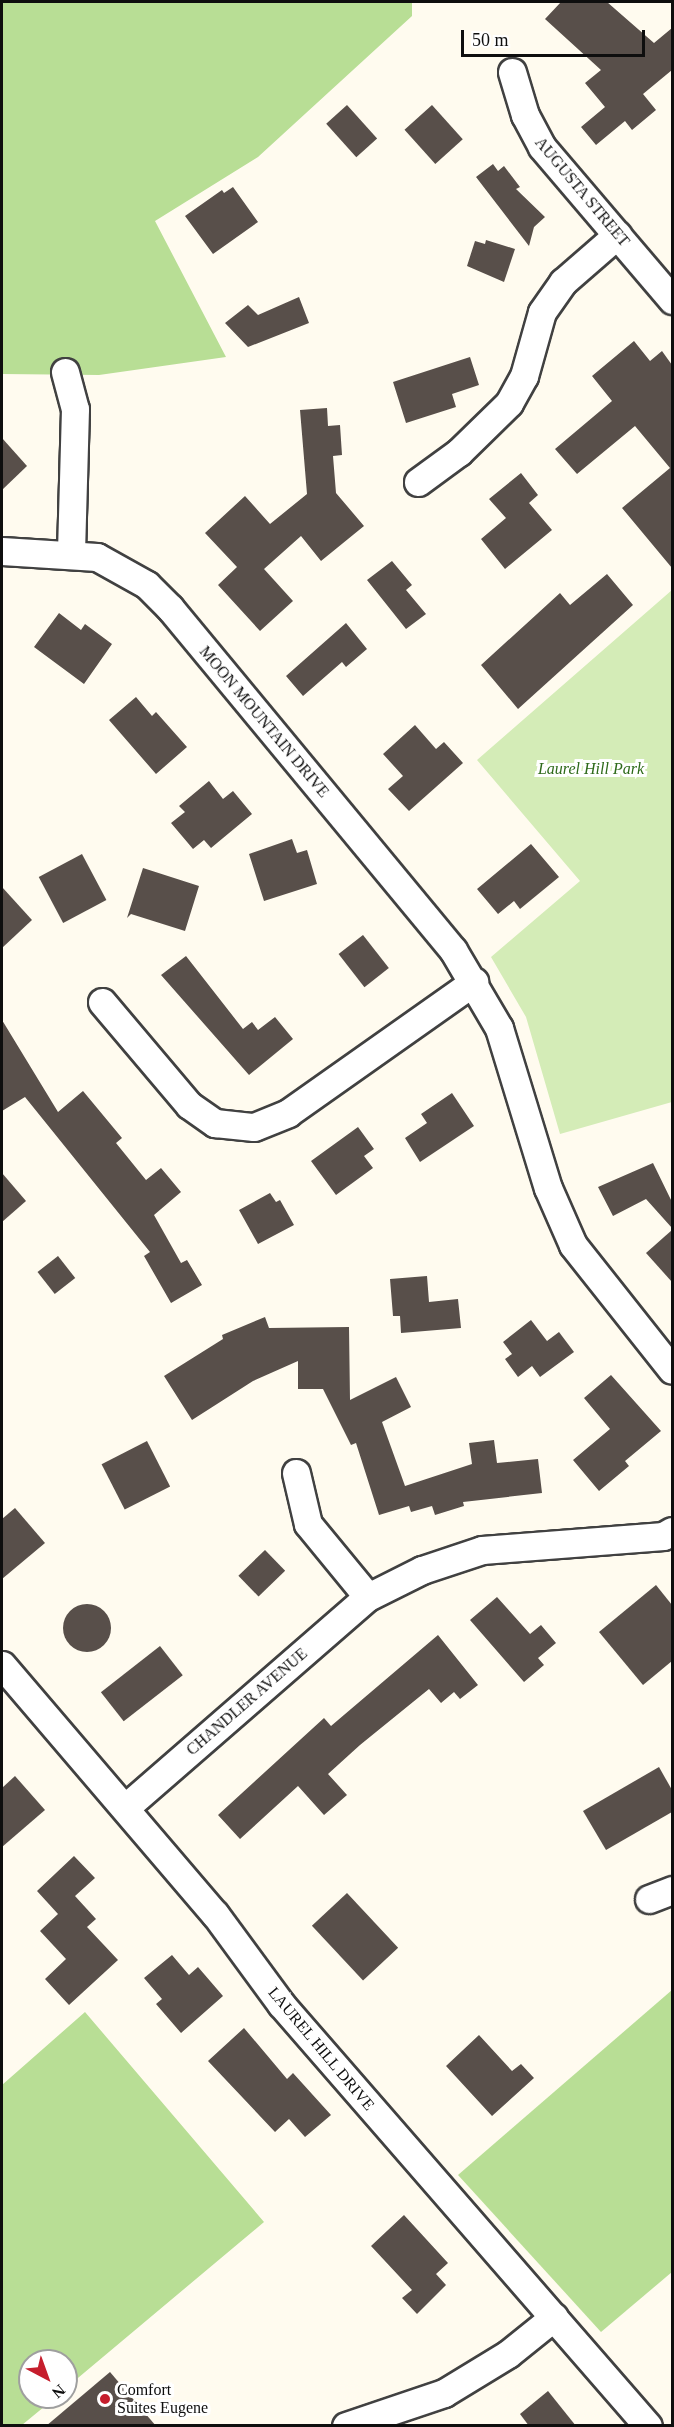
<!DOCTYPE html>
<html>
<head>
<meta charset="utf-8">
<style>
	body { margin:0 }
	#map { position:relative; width:674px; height:2427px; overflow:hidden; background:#fffbef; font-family:"Times New Roman",serif }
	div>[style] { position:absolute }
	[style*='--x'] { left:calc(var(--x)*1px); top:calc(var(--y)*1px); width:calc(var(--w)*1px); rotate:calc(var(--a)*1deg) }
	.green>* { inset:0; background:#d4ecb7 }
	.forest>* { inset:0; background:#b8de95 }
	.building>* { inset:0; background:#584f4a; transform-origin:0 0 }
	.round { border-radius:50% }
	.roads { filter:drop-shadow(2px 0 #414141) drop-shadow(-2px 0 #414141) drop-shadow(0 2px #414141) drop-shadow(0 -2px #414141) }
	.minor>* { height:27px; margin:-13.5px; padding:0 13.5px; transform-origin:13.5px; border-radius:13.5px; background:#fff }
	.dots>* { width:16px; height:16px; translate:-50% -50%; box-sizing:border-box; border:3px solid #fff; border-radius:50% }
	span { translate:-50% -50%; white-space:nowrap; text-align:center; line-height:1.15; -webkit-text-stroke:6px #fff; paint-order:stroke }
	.street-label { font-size:16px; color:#0e0e0e }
	.park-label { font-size:16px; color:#2e6a1a; font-style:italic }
	.poi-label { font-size:16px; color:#0e0e0e }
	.left { translate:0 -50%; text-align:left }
	.frame { position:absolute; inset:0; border:3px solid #0e0e0e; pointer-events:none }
	.north { position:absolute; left:18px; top:2349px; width:60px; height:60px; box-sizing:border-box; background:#fff; border:2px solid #9f9f9f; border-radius:50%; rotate:139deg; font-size:16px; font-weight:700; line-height:24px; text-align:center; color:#0e0e0e }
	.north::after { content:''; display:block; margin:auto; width:21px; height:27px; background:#c61e2d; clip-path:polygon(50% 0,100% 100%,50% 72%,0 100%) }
	.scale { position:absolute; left:461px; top:30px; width:184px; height:27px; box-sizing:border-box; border:3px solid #0e0e0e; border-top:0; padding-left:8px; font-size:18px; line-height:21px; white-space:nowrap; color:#0e0e0e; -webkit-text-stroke:4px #fff; paint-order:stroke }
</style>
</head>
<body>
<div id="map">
	<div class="green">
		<div style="clip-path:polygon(672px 590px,672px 1102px,560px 1134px,526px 1017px,491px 957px,580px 881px,477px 760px)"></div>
	</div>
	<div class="forest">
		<div style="clip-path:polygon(2px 2px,412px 2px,412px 16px,258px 157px,155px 221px,226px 357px,99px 375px,2px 374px)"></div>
		<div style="clip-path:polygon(672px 1990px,672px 2272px,601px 2332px,458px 2175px)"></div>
		<div style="clip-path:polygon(85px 2012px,264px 2222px,66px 2388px,66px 2361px,30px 2361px,30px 2397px,56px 2397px,22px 2425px,2px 2425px,2px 2085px)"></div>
	</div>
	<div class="building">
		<div style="clip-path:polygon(561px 2px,607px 2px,654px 43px,672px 28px,672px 70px,643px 94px,656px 110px,632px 130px,625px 121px,596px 145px,581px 127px,605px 107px,585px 83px,601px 70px,545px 19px)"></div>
		<div style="left:347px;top:105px;width:45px;height:28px;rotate:48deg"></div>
		<div style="left:432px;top:105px;width:46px;height:37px;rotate:48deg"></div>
		<div style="clip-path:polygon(493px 164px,498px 171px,504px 166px,520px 187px,516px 189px,545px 217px,534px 227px,529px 246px,476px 177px)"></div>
		<div style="clip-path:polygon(233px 187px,258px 222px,213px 254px,185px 216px,222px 190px,224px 193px)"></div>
		<div style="clip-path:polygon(486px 240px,515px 249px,504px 282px,467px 266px,475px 241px,485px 244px)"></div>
		<div style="clip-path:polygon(299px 297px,309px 323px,248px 347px,225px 323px,248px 305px,258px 315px)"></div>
		<div style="clip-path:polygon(634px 341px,650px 361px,662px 351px,672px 365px,672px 568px,622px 508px,670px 468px,635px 426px,577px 474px,555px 449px,612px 401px,592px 376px)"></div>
		<div style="clip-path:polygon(470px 357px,479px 385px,452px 394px,456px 407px,406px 423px,393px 382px)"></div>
		<div style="clip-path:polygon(327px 408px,328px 426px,340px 425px,342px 455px,333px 456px,336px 493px,364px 526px,321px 561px,301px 536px,264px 569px,293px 601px,260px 631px,218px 585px,237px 567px,205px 533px,245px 496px,270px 524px,307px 494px,300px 410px)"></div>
		<div style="clip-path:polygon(2px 438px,27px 466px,2px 490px)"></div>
		<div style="clip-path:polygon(521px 473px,538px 495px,529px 503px,552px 530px,505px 569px,481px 539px,506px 518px,489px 499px)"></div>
		<div style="clip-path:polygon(392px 561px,412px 585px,406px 590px,426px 614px,406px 629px,367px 580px)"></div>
		<div style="clip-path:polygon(607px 574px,633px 605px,518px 709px,481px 665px,560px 593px,570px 605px)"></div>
		<div style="clip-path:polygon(59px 613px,81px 630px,85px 624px,112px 644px,84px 684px,34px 647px)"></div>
		<div style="clip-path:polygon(346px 623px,367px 649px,346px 667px,342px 662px,303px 696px,286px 676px)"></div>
		<div style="clip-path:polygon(136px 697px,152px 716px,156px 712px,187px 747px,156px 774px,109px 720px)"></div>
		<div style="clip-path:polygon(415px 725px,436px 749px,444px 742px,463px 763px,409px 811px,388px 789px,403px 776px,383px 754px)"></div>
		<div style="clip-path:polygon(209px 781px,223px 799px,233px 791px,252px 814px,211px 848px,204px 840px,193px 849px,171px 823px,185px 812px,179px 806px)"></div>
		<div style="clip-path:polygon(292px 839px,297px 853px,307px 850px,317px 884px,264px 901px,249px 854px)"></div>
		<div style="clip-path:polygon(531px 844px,559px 877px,520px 909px,514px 901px,498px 914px,477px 889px)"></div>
		<div style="left:82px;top:854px;width:52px;height:49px;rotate:62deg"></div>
		<div style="clip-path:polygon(143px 868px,199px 886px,185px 931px,131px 914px,127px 918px)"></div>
		<div style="clip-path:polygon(2px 887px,32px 920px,2px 948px)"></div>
		<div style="left:363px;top:935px;width:42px;height:31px;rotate:52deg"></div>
		<div style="clip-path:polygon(186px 956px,243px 1029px,252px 1022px,258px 1030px,275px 1017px,293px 1039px,249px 1075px,161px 975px)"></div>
		<div style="clip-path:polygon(2px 1020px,58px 1112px,83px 1091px,122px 1138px,116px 1143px,146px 1180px,161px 1168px,181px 1192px,154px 1215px,181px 1263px,187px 1260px,202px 1285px,171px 1303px,144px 1256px,150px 1252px,25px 1097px,2px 1111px)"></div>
		<div style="clip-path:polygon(452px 1093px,474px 1126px,420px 1162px,405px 1138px,427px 1123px,421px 1114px)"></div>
		<div style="clip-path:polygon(358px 1127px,374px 1149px,364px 1156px,373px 1168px,336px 1195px,311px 1161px)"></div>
		<div style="clip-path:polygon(653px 1163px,672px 1202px,672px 1228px,646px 1199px,613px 1216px,598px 1187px)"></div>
		<div style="clip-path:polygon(2px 1173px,26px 1201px,2px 1222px)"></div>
		<div style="clip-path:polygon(270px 1193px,276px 1202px,280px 1200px,294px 1225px,258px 1244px,239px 1210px)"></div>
		<div style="clip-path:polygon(672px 1230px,672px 1282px,646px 1253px)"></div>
		<div style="left:58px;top:1256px;width:28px;height:26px;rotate:52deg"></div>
		<div style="clip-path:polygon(427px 1276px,429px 1302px,458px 1299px,461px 1328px,401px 1333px,400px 1316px,393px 1316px,390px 1279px)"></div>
		<div style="clip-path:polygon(265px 1317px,269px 1328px,349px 1327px,350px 1400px,396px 1377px,411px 1407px,382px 1422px,405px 1486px,472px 1464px,469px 1443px,494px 1440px,497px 1463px,538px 1459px,542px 1493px,463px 1502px,464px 1506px,435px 1515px,432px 1506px,411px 1512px,409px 1506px,379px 1515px,356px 1443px,351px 1445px,323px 1389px,298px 1389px,298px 1361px,253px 1381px,192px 1420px,164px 1376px,223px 1339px,222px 1335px)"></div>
		<div style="clip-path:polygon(531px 1320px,547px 1341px,559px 1332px,574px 1352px,540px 1377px,532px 1366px,518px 1377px,505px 1359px,512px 1354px,503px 1342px)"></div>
		<div style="clip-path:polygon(611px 1375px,661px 1431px,625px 1461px,629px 1466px,599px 1491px,573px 1460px,610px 1429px,584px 1398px)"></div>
		<div style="left:147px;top:1441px;width:51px;height:51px;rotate:63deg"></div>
		<div style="clip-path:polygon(15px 1508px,45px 1543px,2px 1579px,2px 1519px)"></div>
		<div style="left:265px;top:1550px;width:29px;height:37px;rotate:46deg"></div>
		<div style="clip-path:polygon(656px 1585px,672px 1605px,672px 1661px,643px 1685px,599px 1632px)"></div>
		<div style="clip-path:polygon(497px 1597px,530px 1634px,541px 1625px,556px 1643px,538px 1658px,544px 1665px,524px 1682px,470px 1620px)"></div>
		<div class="round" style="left:63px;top:1604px;width:48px;height:48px"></div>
		<div style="clip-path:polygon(438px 1635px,478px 1685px,460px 1699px,454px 1692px,441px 1703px,429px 1689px,360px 1745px,328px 1774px,347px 1795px,324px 1815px,298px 1786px,240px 1839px,218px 1815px,324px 1718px,331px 1726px)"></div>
		<div style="left:160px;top:1646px;width:37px;height:75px;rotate:52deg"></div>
		<div style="clip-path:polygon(659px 1767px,672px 1790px,672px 1812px,606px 1850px,583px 1811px)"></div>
		<div style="clip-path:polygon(15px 1776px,45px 1810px,2px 1847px,2px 1788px)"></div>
		<div style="clip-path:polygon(74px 1856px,95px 1878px,75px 1896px,96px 1919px,87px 1927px,118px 1960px,69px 2005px,45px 1979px,66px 1959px,40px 1931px,58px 1914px,37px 1891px)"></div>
		<div style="left:347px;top:1893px;width:75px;height:48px;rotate:47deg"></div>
		<div style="clip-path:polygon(172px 1955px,189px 1975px,198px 1967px,223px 1996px,181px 2033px,156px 2004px,162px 1999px,144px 1978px)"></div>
		<div style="clip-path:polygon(244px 2028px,287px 2079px,293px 2073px,331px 2115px,305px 2137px,289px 2119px,275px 2132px,208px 2061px)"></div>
		<div style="clip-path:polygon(479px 2035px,512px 2071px,521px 2064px,534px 2078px,492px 2116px,446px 2066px)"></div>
		<div style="clip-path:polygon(404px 2215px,448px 2263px,436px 2274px,446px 2285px,417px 2314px,402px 2298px,412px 2290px,371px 2246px)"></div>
		<div style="clip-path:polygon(110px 2372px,156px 2426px,46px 2426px)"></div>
		<div style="clip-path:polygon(548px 2391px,576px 2426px,529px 2426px,520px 2414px)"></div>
	</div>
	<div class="roads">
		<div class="minor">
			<div style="--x:512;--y:72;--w:45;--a:73.2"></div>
			<div style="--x:525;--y:115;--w:36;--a:62"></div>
			<div style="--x:542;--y:147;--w:201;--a:49.6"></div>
			<div style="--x:65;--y:372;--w:38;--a:75"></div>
			<div style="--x:75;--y:409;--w:145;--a:91.6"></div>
			<div style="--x:418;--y:482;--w:51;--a:-36.2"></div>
			<div style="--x:459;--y:452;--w:70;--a:-44.4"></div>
			<div style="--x:509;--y:403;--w:31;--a:-61"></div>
			<div style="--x:524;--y:376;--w:66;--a:-74.3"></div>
			<div style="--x:542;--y:312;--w:37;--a:-55"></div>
			<div style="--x:563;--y:282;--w:72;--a:-41"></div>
			<div style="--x:2;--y:551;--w:95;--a:3.6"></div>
			<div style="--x:97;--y:557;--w:57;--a:29.2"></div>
			<div style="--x:147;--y:585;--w:33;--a:45"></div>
			<div style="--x:170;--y:608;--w:444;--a:50.4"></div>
			<div style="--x:453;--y:950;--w:91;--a:59.5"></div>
			<div style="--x:499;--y:1028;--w:167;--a:73"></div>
			<div style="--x:548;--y:1188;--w:62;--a:66.3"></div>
			<div style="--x:573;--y:1245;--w:159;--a:51.6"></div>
			<div style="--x:102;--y:1002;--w:135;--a:49.8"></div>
			<div style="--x:189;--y:1105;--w:32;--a:35"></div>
			<div style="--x:215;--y:1123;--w:39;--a:6"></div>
			<div style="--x:254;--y:1127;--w:37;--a:-22"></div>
			<div style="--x:288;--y:1113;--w:228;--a:-35.2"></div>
			<div style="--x:296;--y:1473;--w:52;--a:76.8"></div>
			<div style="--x:308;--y:1524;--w:94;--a:50.6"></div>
			<div style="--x:2;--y:1665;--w:328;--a:49.5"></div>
			<div style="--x:215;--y:1914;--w:112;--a:53.7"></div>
			<div style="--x:281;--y:2004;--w:559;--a:48.99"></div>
			<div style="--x:126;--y:1807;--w:320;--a:-41"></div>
			<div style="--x:368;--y:1597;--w:60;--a:-26.6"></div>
			<div style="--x:422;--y:1570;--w:63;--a:-18.4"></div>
			<div style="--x:482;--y:1550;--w:182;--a:-4.4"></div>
			<div style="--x:663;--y:1536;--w:10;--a:-29"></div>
			<div style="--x:649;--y:1899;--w:25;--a:-21"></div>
			<div style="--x:346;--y:2426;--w:103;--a:-18.6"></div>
			<div style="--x:444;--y:2393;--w:75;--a:-31.4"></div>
			<div style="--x:508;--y:2354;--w:59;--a:-38.8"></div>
		</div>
	</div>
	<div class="dots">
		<div style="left:105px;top:2399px;background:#c61e2d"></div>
	</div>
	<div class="street-label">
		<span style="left:582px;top:192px;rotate:50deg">AUGUSTA STREET</span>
		<span style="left:264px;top:722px;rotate:50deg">MOON MOUNTAIN DRIVE</span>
		<span style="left:247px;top:1702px;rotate:-41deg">CHANDLER AVENUE</span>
		<span style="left:321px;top:2049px;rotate:50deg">LAUREL HILL DRIVE</span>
	</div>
	<div class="park-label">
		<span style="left:591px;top:769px">Laurel Hill Park</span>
	</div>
	<div class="poi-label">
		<span class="left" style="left:117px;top:2399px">Comfort<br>Suites Eugene</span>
	</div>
	<div class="frame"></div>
	<div class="north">N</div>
	<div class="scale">50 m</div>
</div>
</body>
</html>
